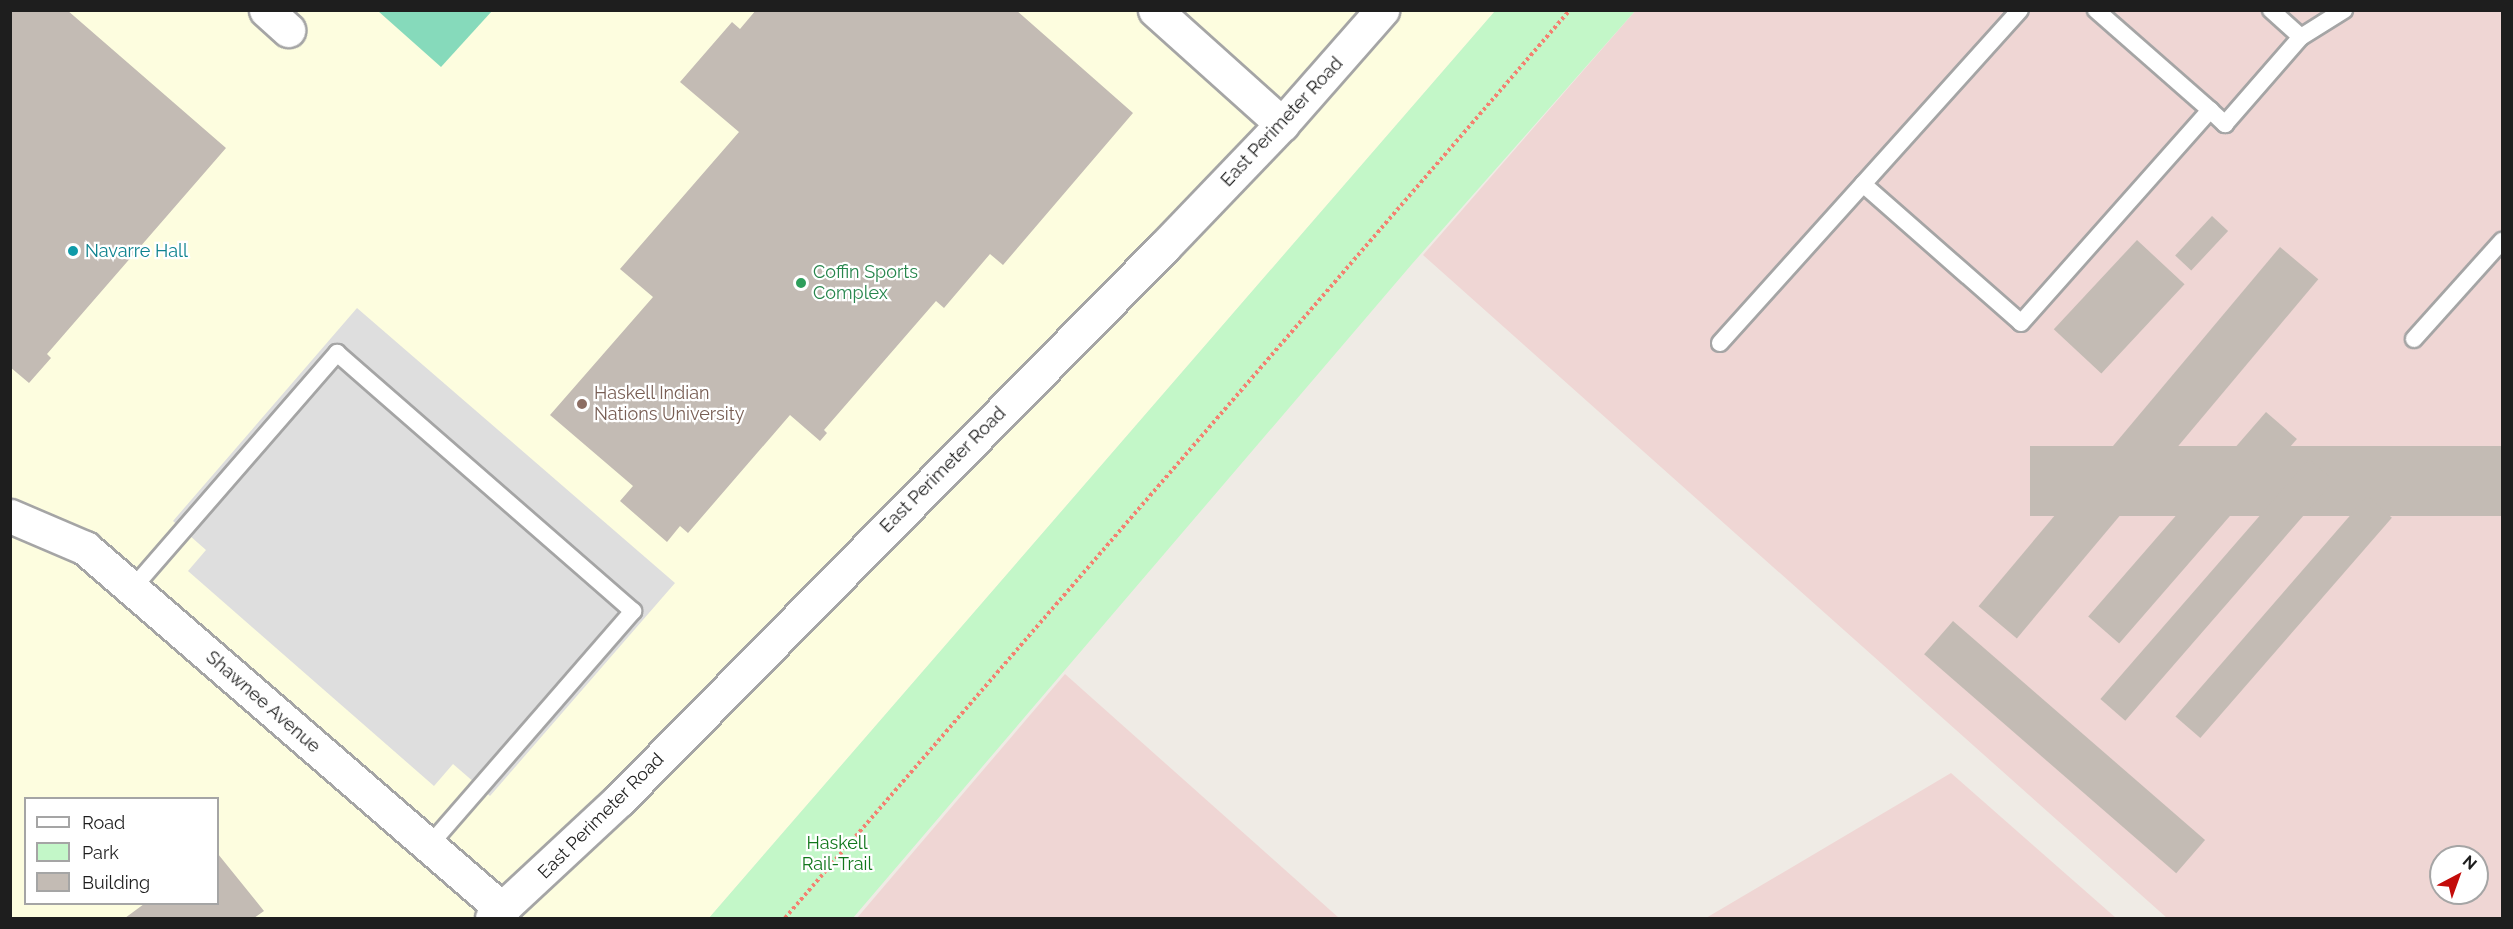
<!DOCTYPE html>
<html>
<head>
<meta charset="utf-8">
<style>
	body { margin:0 }
	#map { position:relative; width:2513px; height:929px; overflow:hidden; background:#efebe5; font-family:Raleway,sans-serif }
	div>[style] { position:absolute }
	[style*='--x'] { left:calc(var(--x)*1px); top:calc(var(--y)*1px); width:calc(var(--w)*1px); rotate:calc(var(--a)*1deg) }
	.commercial>* { inset:0; background:#efd6d4 }
	.education>* { inset:0; background:#fdfddf }
	.park>* { inset:0; background:#c3f7c8 }
	.pitch>* { inset:0; background:#86dabb }
	.parking>* { inset:0; background:#dedede }
	.building>* { inset:0; background:#c3bbb4; transform-origin:0 0 }
	.path>* { height:4px; margin-top:-2px; transform-origin:0; background:repeating-linear-gradient(90deg,#f38171 0 3px,transparent 0 6px) }
	.roads { filter:drop-shadow(2px 0 #a5a5a5) drop-shadow(-2px 0 #a5a5a5) drop-shadow(0 2px #a5a5a5) drop-shadow(0 -2px #a5a5a5) }
	.lane>* { height:16px; margin:-8px; padding:0 8px; transform-origin:8px; border-radius:8px; background:#fff }
	.street>* { height:33px; margin:-16.5px; padding:0 16.5px; transform-origin:16.5px; border-radius:16.5px; background:#fff }
	.dots>* { width:16px; height:16px; translate:-50% -50%; box-sizing:border-box; border:3px solid #fff; border-radius:50% }
	span { translate:-50% -50%; white-space:nowrap; text-align:center; line-height:1.15; -webkit-text-stroke:4.5px #fff; paint-order:stroke }
	.street-label { font-size:18px; color:#1e1e1e }
	.culture-label { font-size:18px; color:#0d838f }
	.left { translate:0 -50%; text-align:left }
	.leisure-label { font-size:18px; color:#27864d }
	.education-label { font-size:18px; color:#785e54 }
	.park-label { font-size:18px; color:#11771b }
	.frame { position:absolute; inset:0; border:12px solid #1e1e1e; pointer-events:none }
	.legend { position:absolute; left:24px; top:797px; width:195px; height:108px; box-sizing:border-box; background:#fff; border:2px solid #a5a5a5; margin:0; padding:8px 10px; list-style:none; font-size:18px; color:#1e1e1e }
	.legend li { display:flex; align-items:center; gap:12px; height:30px }
	.legend b { width:30px; border:2px solid #a5a5a5 }
	.north { position:absolute; left:2429px; top:845px; width:60px; height:60px; box-sizing:border-box; background:#fff; border:2px solid #a5a5a5; border-radius:50%; rotate:41deg; font-size:16px; font-weight:700; line-height:24px; text-align:center; color:#1e1e1e }
	.north::after { content:''; display:block; margin:auto; width:21px; height:27px; background:#c30c0a; clip-path:polygon(50% 0,100% 100%,50% 72%,0 100%) }
</style>
</head>
<body>
<div id="map">
	<div class="commercial">
		<div style="clip-path:polygon(evenodd,1635px 11px,2502px 11px,2502px 918px,2167px 918px,1423px 255px,1635px 11px,2441px 857px,2477px 857px,2477px 893px,2441px 893px,2441px 857px)"></div>
		<div style="clip-path:polygon(1065px 674px,1339px 918px,857px 918px)"></div>
		<div style="clip-path:polygon(1951px 773px,2116px 918px,1706px 918px)"></div>
	</div>
	<div class="education">
		<div style="clip-path:polygon(evenodd,10px 11px,1495px 11px,709px 918px,11px 918px,10px 11px,26px 798px,218px 798px,218px 904px,26px 904px,26px 798px)"></div>
	</div>
	<div class="park">
		<div style="clip-path:polygon(1495px 11px,1635px 11px,1412px 264px,853px 918px,709px 918px)"></div>
	</div>
	<div class="pitch">
		<div style="clip-path:polygon(378px 11px,492px 11px,441px 67px)"></div>
	</div>
	<div class="parking">
		<div style="clip-path:polygon(357px 308px,675px 583px,490px 796px,453px 764px,434px 786px,188px 571px,206px 550px,173px 521px)"></div>
	</div>
	<div class="building">
		<div style="clip-path:polygon(10px 10px,67px 10px,226px 148px,47px 354px,51px 358px,29px 383px,10px 367px)"></div>
		<div style="clip-path:polygon(756px 10px,1016px 10px,1133px 113px,1003px 265px,990px 254px,944px 308px,936px 301px,824px 430px,827px 433px,820px 441px,790px 415px,688px 533px,680px 526px,667px 542px,620px 501px,633px 486px,550px 415px,653px 297px,620px 269px,739px 132px,680px 82px,732px 22px,740px 29px)"></div>
		<div style="left:2212px;top:216px;width:22px;height:54px;rotate:43deg"></div>
		<div style="left:2137px;top:240px;width:65px;height:122px;rotate:43deg"></div>
		<div style="left:2280px;top:247px;width:50px;height:469px;rotate:40deg"></div>
		<div style="left:2266px;top:412px;width:41px;height:271px;rotate:41deg"></div>
		<div style="left:2502px;top:446px;width:70px;height:472px;rotate:90deg"></div>
		<div style="left:2309px;top:459px;width:33px;height:318px;rotate:41deg"></div>
		<div style="left:2367px;top:496px;width:33px;height:292px;rotate:41deg"></div>
		<div style="left:1953px;top:621px;width:334px;height:44px;rotate:41deg"></div>
		<div style="clip-path:polygon(218px 854px,264px 911px,254px 918px,125px 918px,144px 904px,218px 904px)"></div>
	</div>
	<div class="path">
		<div style="--x:785;--y:918;--w:1200;--a:-49.16"></div>
	</div>
	<div class="roads">
		<div class="lane">
			<div style="--x:2271;--y:10;--w:40;--a:42"></div>
			<div style="--x:2210;--y:110;--w:21;--a:43"></div>
			<div style="--x:2225;--y:124;--w:116;--a:-48.9"></div>
			<div style="--x:2301;--y:37;--w:51;--a:-32.1"></div>
			<div style="--x:1863;--y:184;--w:210;--a:41.3"></div>
			<div style="--x:2021;--y:323;--w:285;--a:-48.4"></div>
			<div style="--x:2210;--y:110;--w:152;--a:-138.7"></div>
			<div style="--x:2414;--y:339;--w:132;--a:-48.1"></div>
			<div style="--x:1720;--y:343;--w:448;--a:-48"></div>
			<div style="--x:132;--y:589;--w:313;--a:-49"></div>
			<div style="--x:337;--y:353;--w:393;--a:41.1"></div>
			<div style="--x:633;--y:611;--w:311;--a:131"></div>
		</div>
		<div class="street">
			<div style="--x:266;--y:10;--w:30;--a:42"></div>
			<div style="--x:1155;--y:10;--w:171;--a:41.9"></div>
			<div style="--x:10;--y:516;--w:82;--a:23.1"></div>
			<div style="--x:85;--y:548;--w:553;--a:40.89"></div>
			<div style="--x:492;--y:918;--w:173;--a:-42.9"></div>
			<div style="--x:619;--y:800;--w:776;--a:-45.42"></div>
			<div style="--x:1164;--y:247;--w:170;--a:-46.2"></div>
			<div style="--x:1282;--y:124;--w:152;--a:-48.7"></div>
		</div>
	</div>
	<div class="dots">
		<div style="left:73px;top:251px;background:#0f9aa8"></div>
		<div style="left:801px;top:283px;background:#2e9e5b"></div>
		<div style="left:582px;top:404px;background:#8d6e63"></div>
	</div>
	<div class="street-label">
		<span style="left:1282px;top:122px;rotate:-47deg">East Perimeter Road</span>
		<span style="left:943px;top:470px;rotate:-45deg">East Perimeter Road</span>
		<span style="left:263px;top:702px;rotate:41deg">Shawnee Avenue</span>
		<span style="left:601px;top:816px;rotate:-45deg">East Perimeter Road</span>
	</div>
	<div class="culture-label">
		<span class="left" style="left:85px;top:251px">Navarre Hall</span>
	</div>
	<div class="leisure-label">
		<span class="left" style="left:813px;top:283px">Coffin Sports<br>Complex</span>
	</div>
	<div class="education-label">
		<span class="left" style="left:594px;top:404px">Haskell Indian<br>Nations University</span>
	</div>
	<div class="park-label">
		<span style="left:837px;top:854px">Haskell<br>Rail-Trail</span>
	</div>
	<div class="frame"></div>
	<ul class="legend">
	<li><b style="height:8px;background:#fff"></b>Road</li>
	<li><b style="height:16px;background:#c3f7c8"></b>Park</li>
	<li><b style="height:16px;background:#c3bbb4"></b>Building</li>
	</ul>
	<div class="north">N</div>
</div>
</body>
</html>
